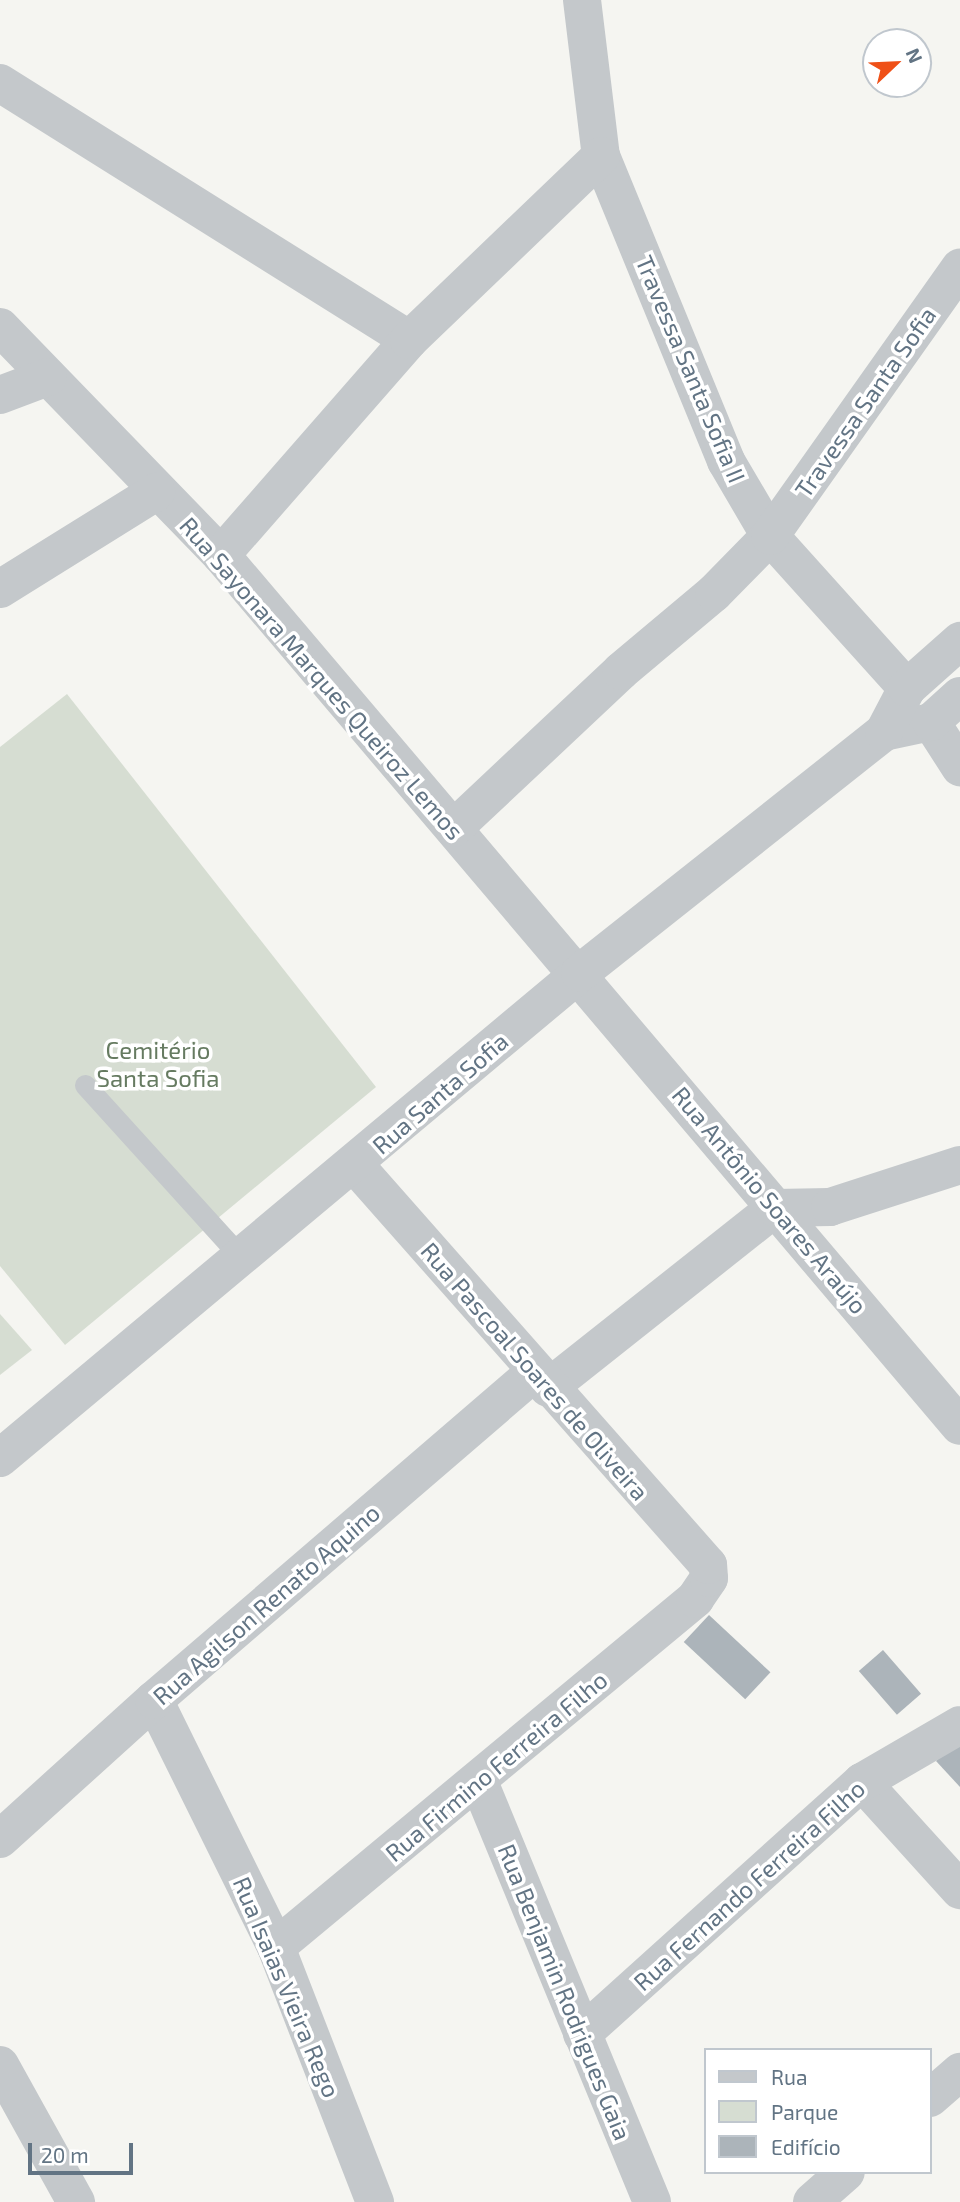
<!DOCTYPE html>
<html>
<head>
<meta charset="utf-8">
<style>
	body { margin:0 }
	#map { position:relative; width:960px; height:2202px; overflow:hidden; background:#f5f5f1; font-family:"Exo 2",sans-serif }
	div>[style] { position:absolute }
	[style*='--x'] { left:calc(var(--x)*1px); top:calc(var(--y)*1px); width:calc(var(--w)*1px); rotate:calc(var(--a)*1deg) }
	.green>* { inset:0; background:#d6ddd2 }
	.building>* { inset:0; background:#acb4ba; transform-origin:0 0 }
	.service>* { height:21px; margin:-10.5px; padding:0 10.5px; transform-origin:10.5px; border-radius:10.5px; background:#c4c8cb }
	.minor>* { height:38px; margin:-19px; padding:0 19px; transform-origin:19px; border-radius:19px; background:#c4c8cb }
	.tertiary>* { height:38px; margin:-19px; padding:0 19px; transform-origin:19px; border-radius:19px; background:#c4c8cb }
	span { translate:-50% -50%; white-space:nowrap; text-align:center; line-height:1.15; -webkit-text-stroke:7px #fff; paint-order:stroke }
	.street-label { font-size:24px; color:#627484 }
	.park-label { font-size:24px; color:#667b61 }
	.legend { position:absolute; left:704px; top:2048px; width:228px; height:126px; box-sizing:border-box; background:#fff; border:2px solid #c0c7ce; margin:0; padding:9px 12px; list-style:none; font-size:21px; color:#627484 }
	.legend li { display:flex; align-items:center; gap:14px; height:35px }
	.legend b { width:35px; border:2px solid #c0c7ce }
	.north { position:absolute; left:862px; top:28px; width:70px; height:70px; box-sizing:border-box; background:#fff; border:2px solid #c0c7ce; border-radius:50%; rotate:67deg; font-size:19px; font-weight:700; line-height:28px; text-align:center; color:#627484 }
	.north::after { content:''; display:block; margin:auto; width:24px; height:32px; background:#ef5017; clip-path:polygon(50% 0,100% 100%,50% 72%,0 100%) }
	.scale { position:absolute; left:28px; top:2143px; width:105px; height:32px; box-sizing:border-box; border:4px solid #627484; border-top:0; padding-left:9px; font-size:21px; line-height:24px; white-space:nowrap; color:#627484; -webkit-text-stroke:5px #fff; paint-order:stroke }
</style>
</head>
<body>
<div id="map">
	<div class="green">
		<div style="clip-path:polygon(67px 694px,376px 1087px,65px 1345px,0 1266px,0 747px)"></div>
		<div style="clip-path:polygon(0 1314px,32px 1350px,0 1375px)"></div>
	</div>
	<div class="building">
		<div style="left:709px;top:1615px;width:84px;height:37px;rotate:43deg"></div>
		<div style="left:883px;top:1650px;width:58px;height:32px;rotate:49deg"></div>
		<div style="clip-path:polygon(960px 1738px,960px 1787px,936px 1761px)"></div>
	</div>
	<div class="service">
		<div style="--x:85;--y:1085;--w:234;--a:47.8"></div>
	</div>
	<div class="minor">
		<div style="--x:582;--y:0;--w:157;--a:83.1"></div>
		<div style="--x:601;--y:156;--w:330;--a:67.7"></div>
		<div style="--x:726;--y:461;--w:87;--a:59.6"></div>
		<div style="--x:770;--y:536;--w:205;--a:48"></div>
		<div style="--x:0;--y:83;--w:483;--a:32.1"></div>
		<div style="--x:0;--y:327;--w:318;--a:45.9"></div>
		<div style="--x:221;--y:555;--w:1142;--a:49.69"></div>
		<div style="--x:0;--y:395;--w:51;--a:-20.6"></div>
		<div style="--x:221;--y:555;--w:286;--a:-48.8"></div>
		<div style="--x:409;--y:340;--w:266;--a:-43.8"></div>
		<div style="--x:0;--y:589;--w:184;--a:-31.9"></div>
		<div style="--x:931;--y:722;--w:54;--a:57.2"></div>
		<div style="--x:454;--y:828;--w:229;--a:-43.2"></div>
		<div style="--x:621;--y:671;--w:121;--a:-40"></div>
		<div style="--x:714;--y:593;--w:80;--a:-45.5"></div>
		<div style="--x:770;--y:536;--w:329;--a:-54.7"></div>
		<div style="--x:548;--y:1388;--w:290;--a:-38.4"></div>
		<div style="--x:775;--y:1208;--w:55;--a:-1"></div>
		<div style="--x:830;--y:1207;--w:137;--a:-17.9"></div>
		<div style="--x:154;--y:1700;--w:275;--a:63.7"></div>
		<div style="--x:276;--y:1947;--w:274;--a:68.8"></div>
		<div style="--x:479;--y:1782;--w:454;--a:67.6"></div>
		<div style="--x:862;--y:1782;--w:146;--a:47.8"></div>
		<div style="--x:0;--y:1839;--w:207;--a:-42.1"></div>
		<div style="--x:154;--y:1700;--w:503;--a:-40.72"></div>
		<div style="--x:276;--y:1947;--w:545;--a:-39.71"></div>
		<div style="--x:695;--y:1599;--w:25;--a:-56"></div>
		<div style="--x:709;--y:1578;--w:13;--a:-94"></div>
		<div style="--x:708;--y:1565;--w:533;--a:-131.43"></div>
		<div style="--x:582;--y:2034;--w:377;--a:-42"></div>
		<div style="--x:862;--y:1782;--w:113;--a:-30.2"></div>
		<div style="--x:930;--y:2098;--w:40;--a:-41"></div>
		<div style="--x:812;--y:2202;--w:45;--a:-41.4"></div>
	</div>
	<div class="tertiary">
		<div style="--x:884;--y:732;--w:48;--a:-12"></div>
		<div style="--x:931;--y:722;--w:39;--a:-42"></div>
		<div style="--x:0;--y:1458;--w:756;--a:-39.9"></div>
		<div style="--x:580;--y:973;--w:388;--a:-38.4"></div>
		<div style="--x:884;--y:732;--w:50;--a:-62.4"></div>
		<div style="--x:907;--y:688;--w:71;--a:-41.6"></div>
		<div style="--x:0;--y:2065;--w:157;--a:61"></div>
	</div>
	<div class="street-label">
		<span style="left:691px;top:369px;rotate:67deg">Travessa Santa Sofia II</span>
		<span style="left:865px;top:402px;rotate:-55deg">Travessa Santa Sofia</span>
		<span style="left:322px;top:678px;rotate:49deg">Rua Sayonara Marques Queiroz Lemos</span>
		<span style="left:440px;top:1093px;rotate:-41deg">Rua Santa Sofia</span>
		<span style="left:770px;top:1200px;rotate:50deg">Rua Antônio Soares Araújo</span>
		<span style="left:535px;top:1371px;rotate:49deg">Rua Pascoal Soares de Oliveira</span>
		<span style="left:266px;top:1604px;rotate:-41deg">Rua Agilson Renato Aquino</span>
		<span style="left:496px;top:1766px;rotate:-40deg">Rua Firmino Ferreira Filho</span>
		<span style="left:749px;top:1885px;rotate:-42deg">Rua Fernando Ferreira Filho</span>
		<span style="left:287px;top:1987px;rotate:67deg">Rua Isaias Vieira Rego</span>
		<span style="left:565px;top:1992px;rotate:68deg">Rua Benjamin Rodrigues Gaia</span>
	</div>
	<div class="park-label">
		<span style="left:158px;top:1064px">Cemitério<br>Santa Sofia</span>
	</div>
	<ul class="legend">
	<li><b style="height:9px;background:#c4c8cb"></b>Rua</li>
	<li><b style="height:19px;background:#d6ddd2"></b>Parque</li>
	<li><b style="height:19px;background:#acb4ba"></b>Edifício</li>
	</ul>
	<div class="north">N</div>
	<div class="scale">20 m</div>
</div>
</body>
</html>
